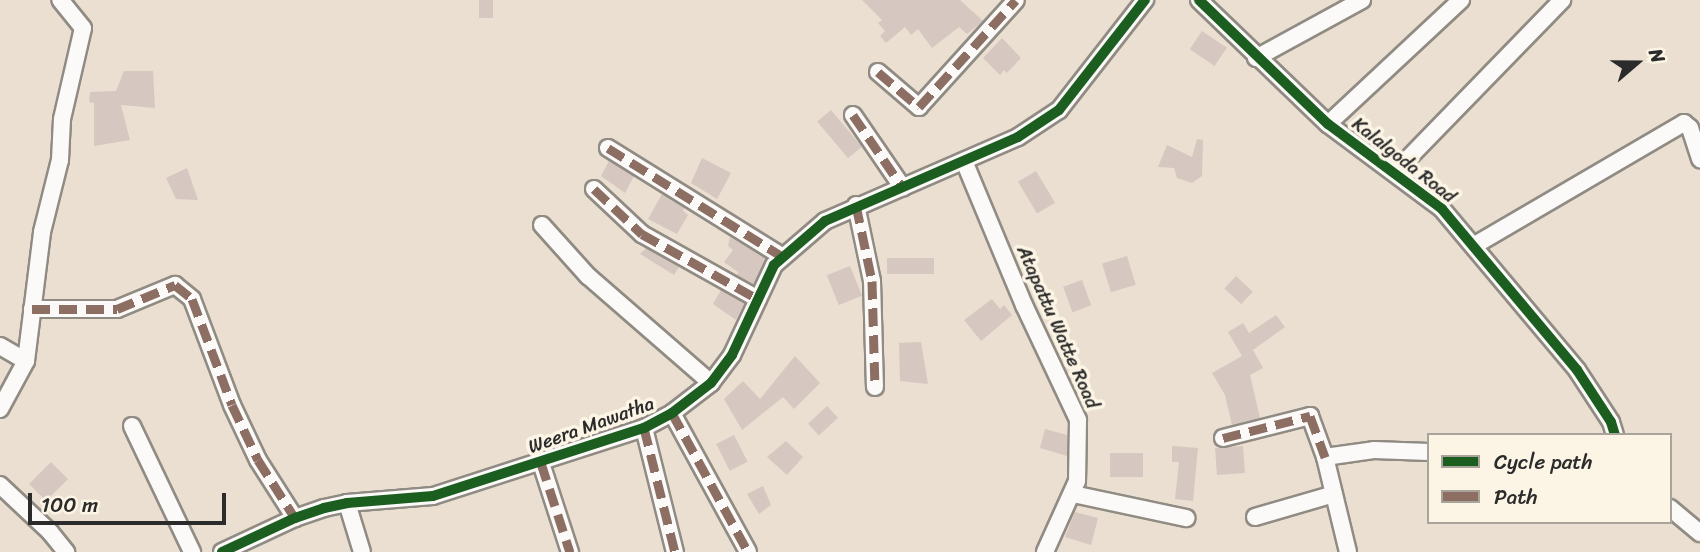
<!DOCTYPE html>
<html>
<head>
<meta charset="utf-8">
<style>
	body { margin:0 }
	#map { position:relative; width:1700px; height:552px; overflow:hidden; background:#eadfd0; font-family:Sriracha,sans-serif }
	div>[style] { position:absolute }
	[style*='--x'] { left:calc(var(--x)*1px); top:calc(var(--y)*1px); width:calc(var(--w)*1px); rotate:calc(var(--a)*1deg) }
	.building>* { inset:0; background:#d6c7c0; transform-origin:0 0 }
	.roads { filter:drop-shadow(2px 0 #908b83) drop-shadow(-2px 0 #908b83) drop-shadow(0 2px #908b83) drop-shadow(0 -2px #908b83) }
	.minor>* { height:16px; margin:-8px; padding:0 8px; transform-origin:8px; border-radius:8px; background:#fcfaf8 }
	.quiet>* { height:9px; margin-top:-4.5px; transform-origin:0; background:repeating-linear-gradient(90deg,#8d6e63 0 18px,transparent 0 27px) }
	.cycleway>* { height:10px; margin:-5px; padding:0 5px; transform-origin:5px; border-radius:5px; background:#1b5e20 }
	span { translate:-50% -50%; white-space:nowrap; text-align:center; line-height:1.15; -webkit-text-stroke:7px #fcf5e5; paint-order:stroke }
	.street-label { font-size:19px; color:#2b2b2b }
	.legend { position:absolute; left:1427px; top:433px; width:245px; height:91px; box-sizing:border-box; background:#fcf5e5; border:2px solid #a8a49b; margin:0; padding:9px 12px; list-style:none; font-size:21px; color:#2b2b2b }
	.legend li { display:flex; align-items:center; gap:14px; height:35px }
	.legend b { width:35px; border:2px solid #a8a49b }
	.north { position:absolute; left:1602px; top:28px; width:70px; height:70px; -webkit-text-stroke:5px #fcf5e5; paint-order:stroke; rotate:70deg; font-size:19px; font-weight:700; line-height:28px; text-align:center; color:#2b2b2b }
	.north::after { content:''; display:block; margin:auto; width:24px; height:32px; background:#2b2b2b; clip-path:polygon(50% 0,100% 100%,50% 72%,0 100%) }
	.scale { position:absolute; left:28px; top:493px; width:198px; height:32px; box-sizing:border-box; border:4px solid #2b2b2b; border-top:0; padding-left:9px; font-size:21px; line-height:24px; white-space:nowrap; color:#2b2b2b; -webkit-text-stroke:5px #fcf5e5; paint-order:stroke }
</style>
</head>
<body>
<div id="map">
	<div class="building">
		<div style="left:479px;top:0;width:14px;height:18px"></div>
		<div style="clip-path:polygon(862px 0,960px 0,983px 21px,967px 34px,959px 27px,932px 48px,918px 29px,911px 35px,905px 27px,886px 43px,880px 36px,885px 31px,878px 23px,882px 20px)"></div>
		<div style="left:1202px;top:31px;width:30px;height:22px;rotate:34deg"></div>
		<div style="clip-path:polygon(1002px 38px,1021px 58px,1007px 73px,1004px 70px,1000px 75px,983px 58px)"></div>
		<div style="clip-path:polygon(124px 71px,153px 71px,155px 108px,121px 105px,130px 140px,94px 146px,94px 103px,89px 102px,90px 92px,116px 91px)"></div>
		<div style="left:831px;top:110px;width:48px;height:18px;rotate:50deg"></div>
		<div style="clip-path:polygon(1197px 139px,1203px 140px,1202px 176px,1192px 183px,1177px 178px,1174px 168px,1158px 167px,1167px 145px,1192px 157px)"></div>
		<div style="clip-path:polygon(702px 158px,731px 173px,717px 199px,691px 183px)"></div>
		<div style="clip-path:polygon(609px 161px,634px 176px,625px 193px,601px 176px)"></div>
		<div style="clip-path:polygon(187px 168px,198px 200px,176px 199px,166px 178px)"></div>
		<div style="left:1036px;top:171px;width:37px;height:21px;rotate:59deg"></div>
		<div style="clip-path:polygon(662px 194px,684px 208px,683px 211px,688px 215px,677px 234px,648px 219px)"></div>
		<div style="clip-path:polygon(730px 237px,766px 259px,753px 284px,737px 275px,738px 272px,724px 262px,733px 250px,728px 246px)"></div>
		<div style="clip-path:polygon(646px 248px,679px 267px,674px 275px,640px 254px)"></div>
		<div style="left:1127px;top:256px;width:30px;height:26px;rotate:73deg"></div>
		<div style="left:887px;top:258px;width:47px;height:16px"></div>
		<div style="left:850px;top:266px;width:32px;height:25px;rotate:68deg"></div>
		<div style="left:1236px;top:276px;width:23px;height:17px;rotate:43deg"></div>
		<div style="left:1082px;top:280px;width:27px;height:20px;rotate:70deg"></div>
		<div style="clip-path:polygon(721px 290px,744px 303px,736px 320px,713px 304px)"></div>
		<div style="clip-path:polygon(992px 299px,1000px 309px,1004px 305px,1012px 315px,981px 341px,964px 320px)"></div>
		<div style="clip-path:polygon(1276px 315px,1285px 327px,1253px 350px,1263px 368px,1250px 375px,1260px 418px,1232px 425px,1225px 395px,1212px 373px,1242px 356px,1228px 332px,1243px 323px,1249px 333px)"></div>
		<div style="clip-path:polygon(921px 342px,928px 384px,900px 381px,899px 343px)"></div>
		<div style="clip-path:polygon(795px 356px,820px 383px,794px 409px,783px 397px,742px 430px,724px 399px,743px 381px,760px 399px)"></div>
		<div style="left:827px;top:406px;width:16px;height:26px;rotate:47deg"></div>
		<div style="clip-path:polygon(1045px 429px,1067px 435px,1067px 456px,1040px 448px)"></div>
		<div style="left:734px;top:435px;width:30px;height:20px;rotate:63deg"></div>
		<div style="clip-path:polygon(786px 441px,803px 457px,787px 475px,767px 457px)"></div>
		<div style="clip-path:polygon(1172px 446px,1198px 448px,1193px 501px,1175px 499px,1179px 462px,1172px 462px)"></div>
		<div style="left:1243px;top:446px;width:27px;height:28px;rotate:86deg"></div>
		<div style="left:1143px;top:453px;width:24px;height:33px;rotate:90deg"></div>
		<div style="left:51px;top:462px;width:24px;height:31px;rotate:45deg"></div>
		<div style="clip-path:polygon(763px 486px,771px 505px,759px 514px,747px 494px)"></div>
		<div style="clip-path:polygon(1075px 512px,1098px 518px,1091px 545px,1065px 537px)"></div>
	</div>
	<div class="roads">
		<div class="minor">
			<div style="--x:1199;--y:0;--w:179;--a:43.9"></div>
			<div style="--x:1328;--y:124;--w:142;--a:36.7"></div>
			<div style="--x:1442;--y:209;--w:210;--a:50"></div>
			<div style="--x:1577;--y:370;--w:62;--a:56.8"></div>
			<div style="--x:1611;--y:422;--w:14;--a:73"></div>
			<div style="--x:1256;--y:58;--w:121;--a:-28.7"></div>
			<div style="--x:878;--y:72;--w:54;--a:40.5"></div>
			<div style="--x:919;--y:107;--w:144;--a:-47.8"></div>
			<div style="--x:853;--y:115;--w:88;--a:55.6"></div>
			<div style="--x:1328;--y:124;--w:182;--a:-43"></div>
			<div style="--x:608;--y:148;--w:206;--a:31.9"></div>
			<div style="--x:964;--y:161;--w:156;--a:67.4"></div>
			<div style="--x:1024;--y:305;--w:127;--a:64.8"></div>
			<div style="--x:1078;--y:420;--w:61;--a:90.9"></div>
			<div style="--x:1077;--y:481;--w:78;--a:114.3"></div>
			<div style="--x:1395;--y:172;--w:240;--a:-45.8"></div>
			<div style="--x:594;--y:189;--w:66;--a:43.2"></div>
			<div style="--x:642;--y:234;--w:133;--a:29.3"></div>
			<div style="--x:856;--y:205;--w:78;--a:78.1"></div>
			<div style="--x:872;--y:281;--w:106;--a:88.4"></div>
			<div style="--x:542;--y:225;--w:69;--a:48"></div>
			<div style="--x:588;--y:276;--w:163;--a:41"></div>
			<div style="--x:1475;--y:245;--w:242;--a:-30.3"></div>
			<div style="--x:1684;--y:123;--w:8;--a:40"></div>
			<div style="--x:1690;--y:128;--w:33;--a:72"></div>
			<div style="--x:32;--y:309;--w:85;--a:0"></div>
			<div style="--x:117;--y:309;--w:63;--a:-22.5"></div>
			<div style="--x:175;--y:285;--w:22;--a:39"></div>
			<div style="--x:192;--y:299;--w:113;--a:69.3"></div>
			<div style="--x:232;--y:405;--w:61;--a:64.7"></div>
			<div style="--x:258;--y:460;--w:69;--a:57.5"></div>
			<div style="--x:0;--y:346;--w:30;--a:30"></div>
			<div style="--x:0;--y:409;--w:55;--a:-61.6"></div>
			<div style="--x:26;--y:361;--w:130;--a:-82.9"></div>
			<div style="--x:42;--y:232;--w:74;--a:-76"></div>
			<div style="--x:60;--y:160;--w:41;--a:-87.2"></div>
			<div style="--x:62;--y:119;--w:93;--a:-77"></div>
			<div style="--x:83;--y:28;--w:36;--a:-129"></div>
			<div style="--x:672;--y:413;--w:158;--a:61.3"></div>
			<div style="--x:132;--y:426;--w:140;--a:64.5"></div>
			<div style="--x:644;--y:428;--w:128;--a:76"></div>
			<div style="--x:1223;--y:438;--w:90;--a:-14.2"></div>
			<div style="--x:1310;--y:416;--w:44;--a:69.9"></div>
			<div style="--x:541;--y:463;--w:94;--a:72"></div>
			<div style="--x:0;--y:485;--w:69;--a:43.2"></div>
			<div style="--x:50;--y:532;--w:26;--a:51"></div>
			<div style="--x:1073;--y:494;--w:116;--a:12"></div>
			<div style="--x:347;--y:503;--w:51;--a:73"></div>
			<div style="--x:1670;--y:508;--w:39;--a:40"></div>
			<div style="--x:1255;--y:517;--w:82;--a:-16.2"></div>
			<div style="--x:222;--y:552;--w:81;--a:-25"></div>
			<div style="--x:295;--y:518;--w:31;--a:-19"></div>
			<div style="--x:324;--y:508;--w:24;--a:-12"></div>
			<div style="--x:347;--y:503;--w:86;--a:-4.7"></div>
			<div style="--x:433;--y:496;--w:222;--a:-17.9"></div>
			<div style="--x:644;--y:428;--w:32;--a:-28"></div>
			<div style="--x:672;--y:413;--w:49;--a:-37.6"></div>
			<div style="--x:711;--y:383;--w:35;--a:-53"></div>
			<div style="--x:732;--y:355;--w:99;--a:-65"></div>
			<div style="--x:774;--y:265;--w:67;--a:-40.8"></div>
			<div style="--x:825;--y:221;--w:210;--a:-23.5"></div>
			<div style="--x:1018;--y:137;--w:49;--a:-33.4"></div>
			<div style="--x:1059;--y:110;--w:140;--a:-52"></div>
			<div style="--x:1348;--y:552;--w:98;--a:-103.6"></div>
			<div style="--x:1325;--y:457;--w:49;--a:-8.1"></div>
			<div style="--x:1374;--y:450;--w:55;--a:2.1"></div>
		</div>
	</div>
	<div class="quiet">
		<div style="--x:878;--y:72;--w:54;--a:40.5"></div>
		<div style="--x:919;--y:107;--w:144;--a:-47.8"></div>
		<div style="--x:853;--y:115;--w:88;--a:55.6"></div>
		<div style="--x:608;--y:148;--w:206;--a:31.9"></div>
		<div style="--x:594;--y:189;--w:66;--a:43.2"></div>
		<div style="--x:642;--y:234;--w:133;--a:29.3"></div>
		<div style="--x:856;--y:205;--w:78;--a:78.1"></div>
		<div style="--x:872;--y:281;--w:106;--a:88.4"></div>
		<div style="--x:32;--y:309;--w:85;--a:0"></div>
		<div style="--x:117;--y:309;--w:63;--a:-22.5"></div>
		<div style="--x:175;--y:285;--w:22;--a:39"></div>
		<div style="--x:192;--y:299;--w:113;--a:69.3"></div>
		<div style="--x:232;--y:405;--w:61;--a:64.7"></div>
		<div style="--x:258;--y:460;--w:69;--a:57.5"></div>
		<div style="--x:672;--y:413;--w:158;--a:61.3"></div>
		<div style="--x:644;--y:428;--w:128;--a:76"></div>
		<div style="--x:1223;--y:438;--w:90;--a:-14.2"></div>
		<div style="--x:1310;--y:416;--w:44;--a:69.9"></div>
		<div style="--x:541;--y:463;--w:94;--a:72"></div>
	</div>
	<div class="cycleway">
		<div style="--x:1199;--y:0;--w:179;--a:43.9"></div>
		<div style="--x:1328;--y:124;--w:142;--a:36.7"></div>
		<div style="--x:1442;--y:209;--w:210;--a:50"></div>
		<div style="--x:1577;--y:370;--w:62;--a:56.8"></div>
		<div style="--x:1611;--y:422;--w:14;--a:73"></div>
		<div style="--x:222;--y:552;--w:81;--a:-25"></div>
		<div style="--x:295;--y:518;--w:31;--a:-19"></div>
		<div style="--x:324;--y:508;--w:24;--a:-12"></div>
		<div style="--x:347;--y:503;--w:86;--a:-4.7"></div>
		<div style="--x:433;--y:496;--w:222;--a:-17.9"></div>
		<div style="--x:644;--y:428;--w:32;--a:-28"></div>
		<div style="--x:672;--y:413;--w:49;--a:-37.6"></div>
		<div style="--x:711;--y:383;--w:35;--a:-53"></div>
		<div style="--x:732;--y:355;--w:99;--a:-65"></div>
		<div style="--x:774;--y:265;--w:67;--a:-40.8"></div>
		<div style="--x:825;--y:221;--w:210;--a:-23.5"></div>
		<div style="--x:1018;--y:137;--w:49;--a:-33.4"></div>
		<div style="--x:1059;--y:110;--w:140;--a:-52"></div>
	</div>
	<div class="street-label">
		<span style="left:1404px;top:160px;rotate:38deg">Kalalgoda Road</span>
		<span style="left:1058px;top:327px;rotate:66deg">Atapattu Watte Road</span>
		<span style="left:591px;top:425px;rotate:-20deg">Weera Mawatha</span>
	</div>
	<ul class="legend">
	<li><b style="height:9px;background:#1b5e20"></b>Cycle path</li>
	<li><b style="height:9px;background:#8d6e63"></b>Path</li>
	</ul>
	<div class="north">N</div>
	<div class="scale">100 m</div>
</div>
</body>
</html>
